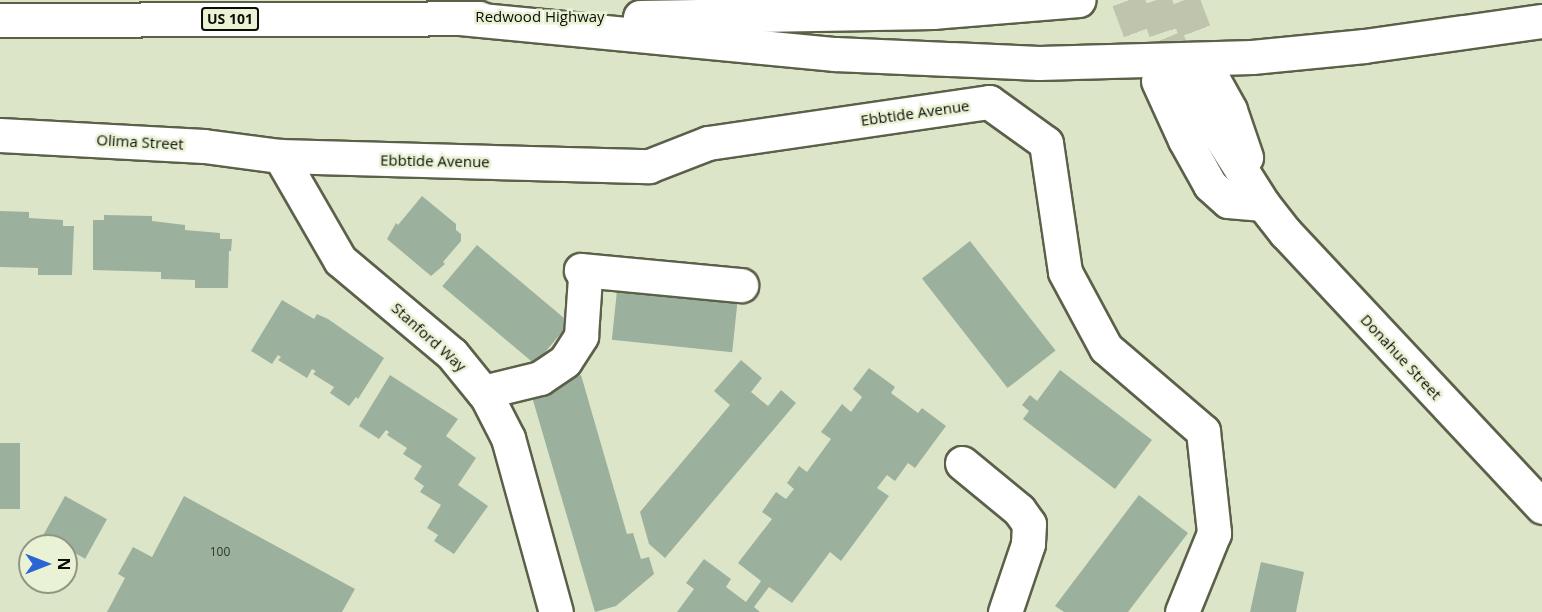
<!DOCTYPE html>
<html>
<head>
<meta charset="utf-8">
<style>
	body { margin:0 }
	#map { position:relative; width:1542px; height:612px; overflow:hidden; background:#dde5c9; font-family:"Open Sans",sans-serif }
	div>[style] { position:absolute }
	[style*='--x'] { left:calc(var(--x)*1px); top:calc(var(--y)*1px); width:calc(var(--w)*1px); rotate:calc(var(--a)*1deg) }
	.building>* { inset:0; background:#9bb19d; transform-origin:0 0 }
	.major-tunnel>* { height:33px; margin-top:-16.5px; transform-origin:0; background:repeating-linear-gradient(90deg,#bec5ac 0 33px,transparent 0 49px) }
	.roads { filter:drop-shadow(2px 0 #5b6149) drop-shadow(-2px 0 #5b6149) drop-shadow(0 2px #5b6149) drop-shadow(0 -2px #5b6149) }
	.minor>* { height:33px; margin:-16.5px; padding:0 16.5px; transform-origin:16.5px; border-radius:16.5px; background:#fff }
	.major>* { height:33px; margin:-16.5px; padding:0 16.5px; transform-origin:16.5px; border-radius:16.5px; background:#fff }
	.highway>* { height:33px; margin:-16.5px; padding:0 16.5px; transform-origin:16.5px; border-radius:16.5px; background:#fff }
	span { translate:-50% -50%; white-space:nowrap; text-align:center; line-height:1.15; -webkit-text-stroke:5px #eaf2d6; paint-order:stroke }
	.number-label { font-size:12px; color:#2f362b }
	.number-label span { -webkit-text-stroke-width:0 }
	.shield-label span { padding:2px 4px; background:#eaf2d6; border:2px solid; border-radius:4px; -webkit-text-stroke-width:0 }
	.shield-label { font-size:14px; color:#0b0d05; font-weight:700 }
	.street-label { font-size:15px; color:#0b0d05 }
	.north { position:absolute; left:18px; top:534px; width:60px; height:60px; box-sizing:border-box; background:#eaf2d6; border:2px solid #919682; border-radius:50%; rotate:90deg; font-size:16px; font-weight:700; line-height:24px; text-align:center; color:#0b0d05 }
	.north::after { content:''; display:block; margin:auto; width:21px; height:27px; background:#2b65d3; clip-path:polygon(50% 0,100% 100%,50% 72%,0 100%) }
</style>
</head>
<body>
<div id="map">
	<div class="building">
		<div style="clip-path:polygon(422px 196px,456px 224px,456px 230px,461px 234px,461px 241px,443px 262px,445px 264px,431px 276px,387px 239px,396px 223px,398px 225px)"></div>
		<div style="clip-path:polygon(0 211px,29px 212px,29px 218px,63px 220px,63px 226px,74px 226px,72px 275px,38px 275px,38px 268px,0 267px)"></div>
		<div style="clip-path:polygon(104px 215px,152px 216px,152px 221px,185px 225px,185px 230px,220px 233px,220px 239px,232px 239px,231px 251px,229px 251px,228px 288px,195px 288px,195px 280px,161px 279px,161px 272px,93px 270px,93px 220px,104px 220px)"></div>
		<div style="left:970px;top:241px;width:139px;height:61px;rotate:52deg"></div>
		<div style="left:477px;top:245px;width:121px;height:54px;rotate:40deg"></div>
		<div style="left:618px;top:281px;width:121px;height:59px;rotate:6deg"></div>
		<div style="clip-path:polygon(282px 300px,314px 319px,317px 314px,328px 319px,384px 358px,358px 399px,356px 397px,349px 406px,330px 393px,334px 387px,313px 374px,316px 371px,312px 369px,307px 378px,278px 360px,281px 357px,278px 355px,272px 364px,251px 351px)"></div>
		<div style="clip-path:polygon(741px 360px,762px 378px,751px 392px,768px 406px,781px 390px,796px 403px,665px 558px,649px 544px,640px 512px,730px 405px,714px 391px)"></div>
		<div style="clip-path:polygon(869px 368px,895px 387px,891px 393px,918px 413px,922px 408px,946px 426px,915px 468px,908px 463px,895px 481px,887px 475px,877px 488px,889px 496px,841px 561px,830px 552px,792px 603px,769px 587px,754px 607px,760px 612px,677px 612px,694px 589px,686px 583px,704px 559px,731px 579px,726px 587px,746px 602px,761px 581px,738px 563px,772px 519px,762px 512px,776px 492px,786px 499px,794px 489px,787px 483px,799px 466px,807px 472px,831px 439px,821px 432px,842px 404px,851px 412px,862px 397px,853px 389px)"></div>
		<div style="clip-path:polygon(1060px 370px,1152px 440px,1115px 489px,1023px 419px,1029px 411px,1022px 405px,1030px 395px,1037px 401px)"></div>
		<div style="clip-path:polygon(390px 375px,458px 419px,446px 436px,476px 458px,458px 485px,488px 506px,454px 554px,434px 541px,438px 535px,427px 528px,441px 505px,420px 492px,424px 486px,414px 479px,422px 466px,403px 454px,407px 448px,387px 435px,389px 432px,386px 430px,379px 439px,359px 426px)"></div>
		<div style="clip-path:polygon(581px 375px,627px 534px,633px 533px,641px 559px,649px 557px,654px 574px,616px 606px,595px 612px,530px 390px)"></div>
		<div style="left:0;top:443px;width:20px;height:66px"></div>
		<div style="clip-path:polygon(1139px 495px,1188px 533px,1128px 612px,1064px 612px,1055px 606px)"></div>
		<div style="left:65px;top:496px;width:48px;height:45px;rotate:29deg"></div>
		<div style="clip-path:polygon(184px 496px,355px 589px,342px 612px,107px 612px,125px 578px,118px 574px,133px 547px,152px 557px)"></div>
		<div style="clip-path:polygon(1261px 562px,1304px 572px,1296px 612px,1250px 612px)"></div>
	</div>
	<div class="major-tunnel">
		<div style="--x:1128;--y:0;--w:86;--a:69.7"></div>
		<div style="--x:1155;--y:0;--w:39;--a:72"></div>
		<div style="--x:1167;--y:37;--w:48;--a:67.8"></div>
		<div style="--x:1183;--y:0;--w:87;--a:69.1"></div>
	</div>
	<div class="roads">
		<div class="minor">
			<div style="--x:0;--y:135;--w:204;--a:3.1"></div>
			<div style="--x:204;--y:146;--w:77;--a:7.5"></div>
			<div style="--x:280;--y:156;--w:369;--a:1.6"></div>
			<div style="--x:649;--y:166;--w:63;--a:-21.3"></div>
			<div style="--x:708;--y:143;--w:284;--a:-8.3"></div>
			<div style="--x:989;--y:102;--w:70;--a:35.7"></div>
			<div style="--x:1046;--y:143;--w:130;--a:81.6"></div>
			<div style="--x:1065;--y:272;--w:86;--a:61.7"></div>
			<div style="--x:1106;--y:348;--w:128;--a:40.6"></div>
			<div style="--x:1203;--y:431;--w:103;--a:83.8"></div>
			<div style="--x:1214;--y:533;--w:85;--a:112.1"></div>
			<div style="--x:280;--y:156;--w:120;--a:60"></div>
			<div style="--x:340;--y:260;--w:146;--a:40"></div>
			<div style="--x:452;--y:354;--w:55;--a:50.9"></div>
			<div style="--x:487;--y:397;--w:46;--a:62.9"></div>
			<div style="--x:508;--y:438;--w:180;--a:74.6"></div>
			<div style="--x:483;--y:392;--w:59;--a:-13.8"></div>
			<div style="--x:540;--y:378;--w:30;--a:-34"></div>
			<div style="--x:565;--y:361;--w:30;--a:-57"></div>
			<div style="--x:581;--y:336;--w:59;--a:-86.1"></div>
			<div style="--x:585;--y:277;--w:8;--a:-120"></div>
			<div style="--x:581;--y:270;--w:161;--a:5.4"></div>
			<div style="--x:962;--y:463;--w:74;--a:39.5"></div>
			<div style="--x:1019;--y:510;--w:17;--a:54"></div>
			<div style="--x:1029;--y:524;--w:20;--a:93"></div>
			<div style="--x:1028;--y:544;--w:72;--a:108.7"></div>
		</div>
		<div class="major">
			<div style="--x:1158;--y:81;--w:65;--a:65.4"></div>
			<div style="--x:1185;--y:140;--w:51;--a:60.9"></div>
			<div style="--x:1210;--y:185;--w:24;--a:42"></div>
			<div style="--x:1228;--y:201;--w:35;--a:5"></div>
			<div style="--x:1185;--y:81;--w:146;--a:57.6"></div>
			<div style="--x:1263;--y:204;--w:37;--a:52"></div>
			<div style="--x:1286;--y:233;--w:375;--a:46.9"></div>
			<div style="--x:1214;--y:81;--w:33;--a:61"></div>
			<div style="--x:1230;--y:110;--w:50;--a:71.2"></div>
		</div>
		<div class="highway">
			<div style="--x:640;--y:17;--w:293;--a:-1"></div>
			<div style="--x:933;--y:12;--w:146;--a:-4.7"></div>
			<div style="--x:460;--y:18;--w:377;--a:5.5"></div>
			<div style="--x:835;--y:54;--w:204;--a:2.5"></div>
			<div style="--x:1039;--y:63;--w:213;--a:-1.6"></div>
			<div style="--x:1252;--y:57;--w:113;--a:-5.6"></div>
			<div style="--x:1364;--y:46;--w:180;--a:-8"></div>
			<div style="--x:0;--y:20;--w:480;--a:-0.2"></div>
		</div>
	</div>
	<div class="number-label">
		<span style="left:220px;top:552px">100</span>
	</div>
	<div class="shield-label">
		<span style="left:230px;top:19px">US 101</span>
	</div>
	<div class="street-label">
		<span style="left:540px;top:17px">Redwood Highway</span>
		<span style="left:915px;top:113px;rotate:-8deg">Ebbtide Avenue</span>
		<span style="left:140px;top:142px;rotate:3deg">Olima Street</span>
		<span style="left:435px;top:161px;rotate:1deg">Ebbtide Avenue</span>
		<span style="left:429px;top:337px;rotate:42deg">Stanford Way</span>
		<span style="left:1401px;top:357px;rotate:47deg">Donahue Street</span>
	</div>
	<div class="north">N</div>
</div>
</body>
</html>
